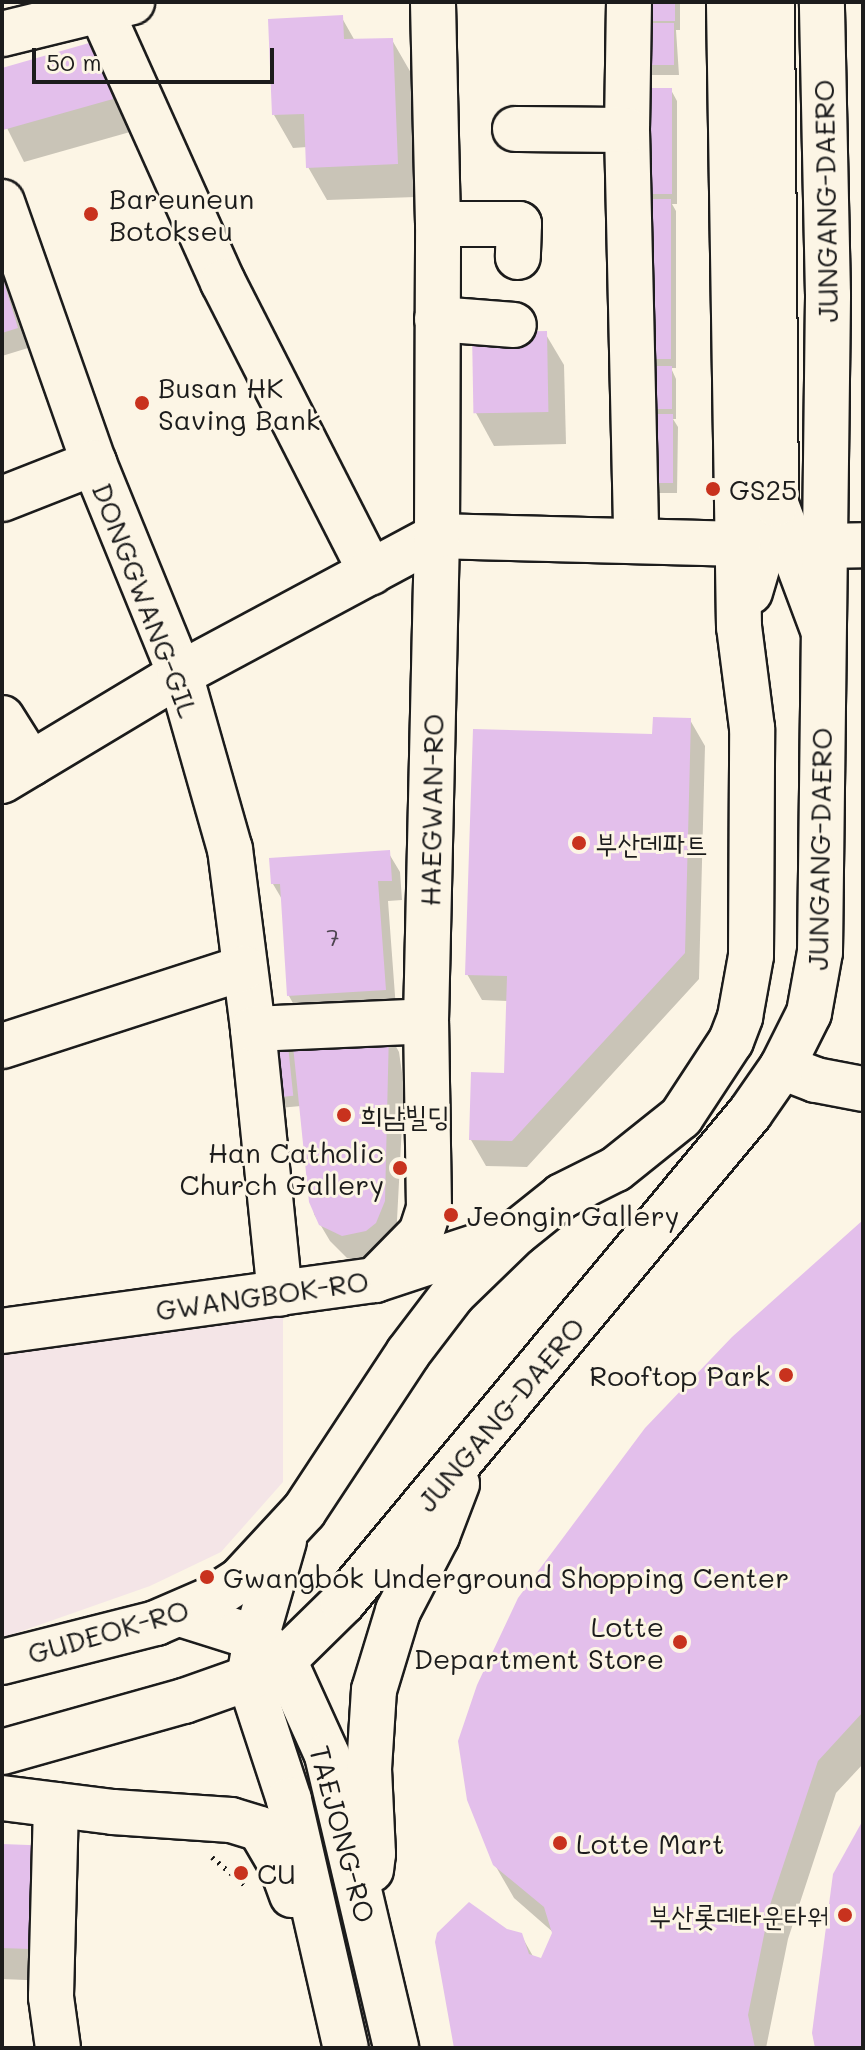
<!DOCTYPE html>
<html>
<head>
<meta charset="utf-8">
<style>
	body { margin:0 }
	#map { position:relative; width:865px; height:2050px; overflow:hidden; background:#fcf5e5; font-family:Mali,"Poor Story",sans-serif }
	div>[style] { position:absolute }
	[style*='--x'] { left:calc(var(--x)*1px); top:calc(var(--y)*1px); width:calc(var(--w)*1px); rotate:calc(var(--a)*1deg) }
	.built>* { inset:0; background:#f4e5e7 }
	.shadow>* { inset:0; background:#0003 }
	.building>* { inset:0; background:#e3bfeb; transform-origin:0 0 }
	.path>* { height:5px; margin-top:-2.5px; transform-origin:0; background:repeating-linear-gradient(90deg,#1c1c1c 0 2px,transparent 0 8px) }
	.roads { filter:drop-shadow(2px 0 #1c1c1c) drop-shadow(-2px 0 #1c1c1c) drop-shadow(0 2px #1c1c1c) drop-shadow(0 -2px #1c1c1c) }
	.minor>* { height:44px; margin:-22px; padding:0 22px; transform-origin:22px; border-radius:22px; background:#fcf5e5 }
	.major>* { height:44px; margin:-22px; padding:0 22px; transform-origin:22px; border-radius:22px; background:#fcf5e5 }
	.dots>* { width:22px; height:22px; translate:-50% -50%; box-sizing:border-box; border:4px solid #fcf5e5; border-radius:50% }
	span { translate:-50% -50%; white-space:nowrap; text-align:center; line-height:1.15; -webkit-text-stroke:6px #fcf5e5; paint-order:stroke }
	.number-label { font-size:24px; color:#4e4550 }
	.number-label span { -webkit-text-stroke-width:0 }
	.poi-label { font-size:28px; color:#1c1c1c }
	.left { translate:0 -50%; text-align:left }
	.right { translate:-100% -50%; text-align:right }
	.street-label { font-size:28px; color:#1c1c1c }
	.frame { position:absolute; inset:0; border:4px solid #1c1c1c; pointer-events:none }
	.scale { position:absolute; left:32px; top:48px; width:242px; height:36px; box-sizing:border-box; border:4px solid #1c1c1c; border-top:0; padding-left:10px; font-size:24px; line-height:28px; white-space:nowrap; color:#1c1c1c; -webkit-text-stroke:6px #fcf5e5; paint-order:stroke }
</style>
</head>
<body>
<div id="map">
	<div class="built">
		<div style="clip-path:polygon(283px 1297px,283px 1482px,221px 1552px,150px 1586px,2px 1638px,2px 1331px)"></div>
	</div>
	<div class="shadow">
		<div style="clip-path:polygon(646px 2px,680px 2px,680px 30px,676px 30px,679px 75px,652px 75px,646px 65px)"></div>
		<div style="clip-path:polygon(342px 18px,355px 41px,392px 40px,411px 73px,416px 197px,327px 200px,308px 167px,307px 147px,293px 148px,274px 115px)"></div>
		<div style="clip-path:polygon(95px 43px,114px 76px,130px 132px,24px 162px,2px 118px,2px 70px)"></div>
		<div style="clip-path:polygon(671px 90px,677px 101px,677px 204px,672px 204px,676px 211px,676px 368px,671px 368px,676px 379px,676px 419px,673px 419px,678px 427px,677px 493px,649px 493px,642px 201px)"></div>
		<div style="clip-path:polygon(2px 261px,28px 348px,2px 356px)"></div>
		<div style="clip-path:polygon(545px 333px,564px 365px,566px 444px,494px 446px,476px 413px)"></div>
		<div style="clip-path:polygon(690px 720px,705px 746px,699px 979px,527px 1167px,486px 1166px,471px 1140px,506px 1075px,508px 1001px,482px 1000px,467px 974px,654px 736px)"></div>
		<div style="clip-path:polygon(388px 852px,400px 872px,402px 900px,388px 901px,396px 1009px,300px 1016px,289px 996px,283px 901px,273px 884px)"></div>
		<div style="clip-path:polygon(388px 1032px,399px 1052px,404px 1087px,396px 1239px,381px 1257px,358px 1261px,347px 1258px,330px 1241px,314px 1214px,301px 1106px,279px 1108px,286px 1038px,296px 1056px)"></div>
		<div style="clip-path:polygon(863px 1223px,863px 1764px,836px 1793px,788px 1939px,766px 2048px,456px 2048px,506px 1931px,521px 1935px,534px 1958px,542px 1961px,554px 1933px,514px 1898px,495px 1865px)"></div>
		<div style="clip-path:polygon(2px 1846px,50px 1981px,2px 1979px)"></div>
	</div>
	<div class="building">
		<div style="left:644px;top:2px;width:31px;height:19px"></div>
		<div style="clip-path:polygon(343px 15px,344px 39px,393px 38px,398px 164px,306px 168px,304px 114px,272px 115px,268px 19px)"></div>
		<div style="left:644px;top:23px;width:30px;height:42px"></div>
		<div style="clip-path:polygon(96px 41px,113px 99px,3px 130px,2px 68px)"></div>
		<div style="left:640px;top:88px;width:32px;height:106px"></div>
		<div style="left:640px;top:199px;width:31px;height:160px"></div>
		<div style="clip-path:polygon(2px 276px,18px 328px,2px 333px)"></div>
		<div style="left:547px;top:331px;width:81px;height:75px;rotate:89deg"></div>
		<div style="left:672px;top:366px;width:43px;height:31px;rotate:90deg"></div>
		<div style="left:641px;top:414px;width:32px;height:69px"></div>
		<div style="clip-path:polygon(653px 717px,691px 718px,685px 953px,512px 1141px,469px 1140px,471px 1072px,504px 1073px,507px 976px,465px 975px,473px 729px,652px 734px)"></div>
		<div style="clip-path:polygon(390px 850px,392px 881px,378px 881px,386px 990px,287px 996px,280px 884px,271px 884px,269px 858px)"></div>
		<div style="clip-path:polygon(389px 1030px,385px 1201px,376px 1223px,366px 1231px,342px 1236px,319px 1225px,309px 1202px,292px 1036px)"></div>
		<div style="left:287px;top:1036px;width:60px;height:22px;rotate:84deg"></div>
		<div style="clip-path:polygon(863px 1220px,863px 1712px,818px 1761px,770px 1905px,748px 2015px,755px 2048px,454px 2048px,435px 1942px,437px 1933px,469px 1902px,507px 1929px,522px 1933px,529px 1954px,541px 1958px,552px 1933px,544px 1907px,493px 1865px,467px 1800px,458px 1741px,477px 1685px,518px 1598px,645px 1428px,732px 1337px)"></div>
		<div style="clip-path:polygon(863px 1820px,863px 2048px,815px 2048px,812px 2033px,833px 1874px)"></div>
		<div style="left:2px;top:1844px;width:33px;height:104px;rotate:2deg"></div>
	</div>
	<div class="path">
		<div style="--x:212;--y:1857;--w:46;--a:40.6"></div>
	</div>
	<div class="roads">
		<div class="minor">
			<div style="--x:97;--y:2;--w:307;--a:65.8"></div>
			<div style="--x:223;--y:282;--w:326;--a:63"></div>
			<div style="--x:629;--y:2;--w:128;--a:90.9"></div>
			<div style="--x:627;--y:130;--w:409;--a:88.7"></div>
			<div style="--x:2;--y:34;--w:134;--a:-13.8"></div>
			<div style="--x:515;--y:129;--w:112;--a:0.5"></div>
			<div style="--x:2;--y:202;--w:277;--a:70.6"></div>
			<div style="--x:94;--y:463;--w:228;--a:67.8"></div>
			<div style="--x:180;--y:674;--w:182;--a:74.1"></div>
			<div style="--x:230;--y:849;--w:181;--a:82.7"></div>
			<div style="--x:253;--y:1029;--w:266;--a:84.2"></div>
			<div style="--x:438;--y:224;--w:81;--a:0"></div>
			<div style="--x:519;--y:224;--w:33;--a:92"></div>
			<div style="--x:437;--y:319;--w:77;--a:4.5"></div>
			<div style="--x:2;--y:499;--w:99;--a:-21.4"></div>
			<div style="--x:776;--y:504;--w:134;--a:69.5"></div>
			<div style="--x:824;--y:546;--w:39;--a:-1"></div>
			<div style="--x:750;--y:592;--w:92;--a:-73.5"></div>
			<div style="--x:776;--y:504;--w:502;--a:-90.46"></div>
			<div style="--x:2;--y:718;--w:54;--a:57.8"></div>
			<div style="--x:2;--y:781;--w:208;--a:-31"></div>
			<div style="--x:180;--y:674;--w:292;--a:-28.2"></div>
			<div style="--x:437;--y:536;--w:302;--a:1.5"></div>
			<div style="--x:253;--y:1029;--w:173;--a:-2.6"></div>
			<div style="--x:2;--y:1046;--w:254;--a:-17.9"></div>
			<div style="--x:782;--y:1067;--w:36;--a:21"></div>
			<div style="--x:816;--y:1080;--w:48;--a:10.8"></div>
			<div style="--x:56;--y:1805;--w:192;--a:91.5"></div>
			<div style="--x:51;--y:1997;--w:51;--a:82.2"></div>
		</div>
		<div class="major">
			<div style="--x:375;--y:1280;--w:66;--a:-45.6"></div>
			<div style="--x:421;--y:1233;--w:25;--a:-72"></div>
			<div style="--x:429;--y:1209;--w:188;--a:-90.9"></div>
			<div style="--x:426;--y:1021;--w:485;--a:-88.7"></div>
			<div style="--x:437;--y:536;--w:312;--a:-89.8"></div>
			<div style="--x:438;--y:224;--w:222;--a:-91.3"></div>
			<div style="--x:2;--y:1331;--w:376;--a:-7.8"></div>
			<div style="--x:375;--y:1280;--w:137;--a:-18.3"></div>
			<div style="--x:284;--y:1541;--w:101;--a:106.1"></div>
			<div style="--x:256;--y:1638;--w:41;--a:99.9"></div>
			<div style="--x:249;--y:1678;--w:128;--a:71.8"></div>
			<div style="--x:289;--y:1800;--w:254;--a:77.1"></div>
			<div style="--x:180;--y:1614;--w:80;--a:17.5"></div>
			<div style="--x:256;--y:1638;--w:36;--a:38"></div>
			<div style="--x:284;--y:1660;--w:104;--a:65.6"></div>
			<div style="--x:327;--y:1755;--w:301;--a:76.7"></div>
			<div style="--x:2;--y:1662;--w:159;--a:-14.2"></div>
			<div style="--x:156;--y:1623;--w:58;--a:-23.5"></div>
			<div style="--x:209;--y:1600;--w:37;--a:-33"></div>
			<div style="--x:240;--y:1580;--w:94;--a:-47.2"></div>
			<div style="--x:304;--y:1511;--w:189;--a:-56.6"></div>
			<div style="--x:408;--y:1353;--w:74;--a:-52.7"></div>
			<div style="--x:453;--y:1294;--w:88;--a:-44.1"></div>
			<div style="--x:516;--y:1233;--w:59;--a:-38.8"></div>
			<div style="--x:562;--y:1196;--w:60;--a:-26.6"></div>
			<div style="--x:616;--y:1169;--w:83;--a:-38.7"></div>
			<div style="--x:681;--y:1117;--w:91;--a:-56.7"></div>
			<div style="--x:731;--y:1041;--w:26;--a:-69"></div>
			<div style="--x:740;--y:1017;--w:62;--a:-79.8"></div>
			<div style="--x:751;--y:956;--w:228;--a:-89.7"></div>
			<div style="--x:752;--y:728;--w:102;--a:-97.3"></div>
			<div style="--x:739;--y:627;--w:625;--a:-90.92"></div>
			<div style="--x:2;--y:1752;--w:189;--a:-15.7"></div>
			<div style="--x:184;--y:1701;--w:69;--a:-19.5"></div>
			<div style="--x:249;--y:1678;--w:39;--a:-27"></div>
			<div style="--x:284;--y:1660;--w:83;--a:-44.5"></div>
			<div style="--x:343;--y:1602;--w:636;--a:-50.23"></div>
			<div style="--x:750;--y:1113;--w:56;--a:-55.2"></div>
			<div style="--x:782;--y:1067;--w:60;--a:-63.4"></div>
			<div style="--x:809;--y:1013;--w:62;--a:-79.8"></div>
			<div style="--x:820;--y:952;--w:657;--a:-89.3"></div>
			<div style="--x:828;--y:295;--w:293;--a:-91.2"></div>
			<div style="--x:2;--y:1798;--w:112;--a:7.2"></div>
			<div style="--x:113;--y:1812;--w:118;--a:3.9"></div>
			<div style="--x:231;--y:1820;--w:30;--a:17"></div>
			<div style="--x:260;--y:1829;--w:42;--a:59.7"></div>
			<div style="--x:281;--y:1865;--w:32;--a:70"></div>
			<div style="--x:371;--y:1870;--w:16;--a:-83"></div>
			<div style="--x:373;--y:1854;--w:85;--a:-92.7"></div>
			<div style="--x:369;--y:1769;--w:79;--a:-86.4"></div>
			<div style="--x:374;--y:1690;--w:83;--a:-73.1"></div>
			<div style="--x:398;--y:1611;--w:85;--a:-62.5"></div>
			<div style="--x:437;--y:1536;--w:56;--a:-69"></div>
		</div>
	</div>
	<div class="dots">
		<div style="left:91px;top:214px;background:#c8321e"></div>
		<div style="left:142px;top:403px;background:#c8321e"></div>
		<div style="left:713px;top:489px;background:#c8321e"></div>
		<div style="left:579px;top:843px;background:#c8321e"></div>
		<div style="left:344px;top:1115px;background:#c8321e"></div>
		<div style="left:400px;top:1168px;background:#c8321e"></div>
		<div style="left:451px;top:1215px;background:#c8321e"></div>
		<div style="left:786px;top:1375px;background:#c8321e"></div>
		<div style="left:207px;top:1577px;background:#c8321e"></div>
		<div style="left:680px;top:1642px;background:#c8321e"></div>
		<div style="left:560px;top:1843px;background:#c8321e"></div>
		<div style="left:241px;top:1873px;background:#c8321e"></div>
		<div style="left:845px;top:1915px;background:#c8321e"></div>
	</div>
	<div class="number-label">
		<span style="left:333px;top:937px">7</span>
	</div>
	<div class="poi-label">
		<span class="left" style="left:109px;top:214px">Bareuneun<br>Botokseu</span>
		<span class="left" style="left:158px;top:403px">Busan HK<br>Saving Bank</span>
		<span class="left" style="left:729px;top:489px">GS25</span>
		<span class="left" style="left:595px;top:843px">부산데파트</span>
		<span class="left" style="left:360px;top:1115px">희남빌딩</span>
		<span class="right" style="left:384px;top:1168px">Han Catholic<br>Church Gallery</span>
		<span class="left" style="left:467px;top:1215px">Jeongin Gallery</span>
		<span class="right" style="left:770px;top:1375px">Rooftop Park</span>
		<span class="left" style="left:223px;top:1577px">Gwangbok Underground Shopping Center</span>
		<span class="right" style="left:664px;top:1642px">Lotte<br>Department Store</span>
		<span class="left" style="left:576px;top:1843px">Lotte Mart</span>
		<span class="left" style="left:257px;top:1873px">CU</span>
		<span class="right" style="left:829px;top:1915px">부산롯데타운타워</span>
	</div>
	<div class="street-label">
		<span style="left:825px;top:201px;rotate:-91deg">JUNGANG-DAERO</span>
		<span style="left:146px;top:600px;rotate:69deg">DONGGWANG-GIL</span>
		<span style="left:431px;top:810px;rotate:-89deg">HAEGWAN-RO</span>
		<span style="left:819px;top:849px;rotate:-89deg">JUNGANG-DAERO</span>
		<span style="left:262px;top:1295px;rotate:-8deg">GWANGBOK-RO</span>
		<span style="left:500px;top:1414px;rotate:-50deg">JUNGANG-DAERO</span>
		<span style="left:108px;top:1631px;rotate:-16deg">GUDEOK-RO</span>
		<span style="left:343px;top:1834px;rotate:75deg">TAEJONG-RO</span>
	</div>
	<div class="frame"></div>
	<div class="scale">50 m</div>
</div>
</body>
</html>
